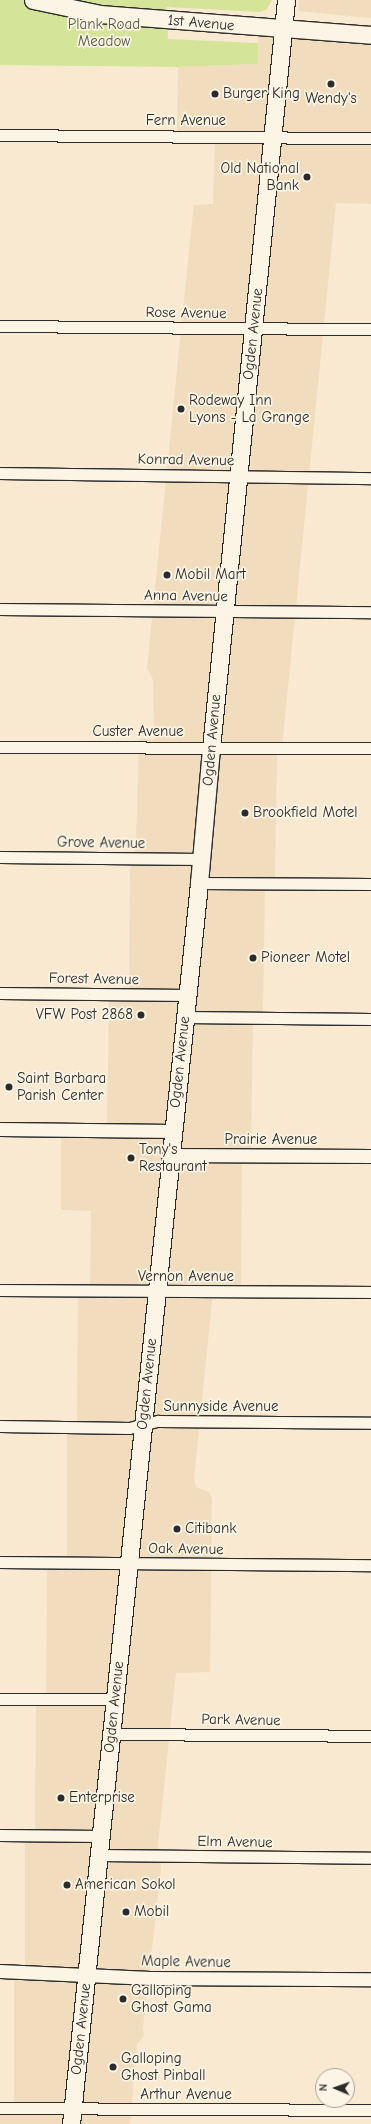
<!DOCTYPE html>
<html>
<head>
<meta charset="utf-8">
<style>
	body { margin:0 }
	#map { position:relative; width:371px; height:2124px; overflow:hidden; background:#f8e9d0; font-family:"Comic Neue",sans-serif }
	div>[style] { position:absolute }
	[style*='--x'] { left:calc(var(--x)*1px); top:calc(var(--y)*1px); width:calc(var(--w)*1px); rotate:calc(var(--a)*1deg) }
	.built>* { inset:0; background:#f1ddbe }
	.green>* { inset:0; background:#d4e599 }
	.roads { filter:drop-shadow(1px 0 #2b2b2b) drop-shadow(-1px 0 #2b2b2b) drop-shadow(0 1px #2b2b2b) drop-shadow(0 -1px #2b2b2b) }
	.minor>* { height:11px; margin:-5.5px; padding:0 5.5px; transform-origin:5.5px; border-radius:5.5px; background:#fcf5e5 }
	.tertiary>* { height:13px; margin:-6.5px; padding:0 6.5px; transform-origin:6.5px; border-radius:6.5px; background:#fcf5e5 }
	.primary>* { height:17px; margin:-8.5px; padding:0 8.5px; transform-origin:8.5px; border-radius:8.5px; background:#fcf5e5 }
	.dots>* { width:11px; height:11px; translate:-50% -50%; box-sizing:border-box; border:2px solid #fcf5e5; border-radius:50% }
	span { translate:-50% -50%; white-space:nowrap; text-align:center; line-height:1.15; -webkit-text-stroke:3.5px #fcf5e5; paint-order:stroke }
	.street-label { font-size:15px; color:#2b2b2b }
	.park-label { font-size:15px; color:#555a46 }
	.poi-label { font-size:15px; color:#2b2b2b }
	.left { translate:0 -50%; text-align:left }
	.right { translate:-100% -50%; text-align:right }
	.north { position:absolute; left:315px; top:2068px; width:40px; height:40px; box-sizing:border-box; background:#fcf5e5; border:1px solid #a8a49b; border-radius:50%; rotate:272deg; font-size:11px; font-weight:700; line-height:16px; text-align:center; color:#2b2b2b }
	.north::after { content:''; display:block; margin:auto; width:14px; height:18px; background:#2b2b2b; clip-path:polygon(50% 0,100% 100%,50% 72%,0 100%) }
</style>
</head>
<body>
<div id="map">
	<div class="built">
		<div style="clip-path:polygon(299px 0,371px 0,371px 18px,298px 11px)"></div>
		<div style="clip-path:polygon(259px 30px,371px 37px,371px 204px,336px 203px,282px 748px,277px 748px,275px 883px,265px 883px,263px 1018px,253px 1018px,251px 1156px,242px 1156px,241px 1292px,213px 1292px,194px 1479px,196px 1487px,209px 1492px,212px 1499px,210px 1672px,176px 1673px,158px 1845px,161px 1869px,143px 2028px,144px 2036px,137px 2044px,130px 2124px,0 2124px,0 2108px,14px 2108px,14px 1971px,25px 1972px,25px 1835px,35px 1835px,36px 1699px,46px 1699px,47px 1562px,67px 1562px,67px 1427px,77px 1427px,78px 1291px,90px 1290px,91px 1211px,61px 1210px,61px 1129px,107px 1130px,109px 994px,129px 994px,130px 871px,136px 842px,139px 739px,154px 739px,153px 680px,147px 668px,192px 221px,194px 205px,213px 204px,215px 137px,177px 136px,178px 67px,257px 64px)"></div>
	</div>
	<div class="green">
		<div style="clip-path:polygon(0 0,272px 0,267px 9px,260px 12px,167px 7px,168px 39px,258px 43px,258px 64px,178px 67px,0 65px)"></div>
	</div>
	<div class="roads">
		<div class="minor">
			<div style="--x:0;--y:135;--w:371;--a:0.5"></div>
			<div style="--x:0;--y:326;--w:371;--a:0.5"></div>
			<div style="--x:0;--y:473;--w:371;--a:0.8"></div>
			<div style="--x:0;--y:609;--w:371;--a:0.5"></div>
			<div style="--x:0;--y:747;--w:371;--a:0.2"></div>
			<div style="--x:0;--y:857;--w:201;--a:0.6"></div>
			<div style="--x:199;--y:883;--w:172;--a:0.3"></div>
			<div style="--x:0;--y:993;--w:187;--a:0.6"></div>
			<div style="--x:185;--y:1017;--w:186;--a:0.6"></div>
			<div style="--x:0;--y:1290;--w:371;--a:0.3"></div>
			<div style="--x:0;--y:1426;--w:129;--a:0.9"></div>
			<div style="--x:129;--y:1428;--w:30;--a:-14"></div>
			<div style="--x:158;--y:1421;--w:213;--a:0.5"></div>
			<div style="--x:0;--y:1562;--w:371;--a:0.5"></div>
			<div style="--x:0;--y:1699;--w:115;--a:0"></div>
			<div style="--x:112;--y:1734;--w:259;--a:0.4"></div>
			<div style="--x:0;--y:1835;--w:101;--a:0.6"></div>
			<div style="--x:99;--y:1855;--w:272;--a:0.6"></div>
			<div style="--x:0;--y:2108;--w:371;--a:0.3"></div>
		</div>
		<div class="tertiary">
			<div style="--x:0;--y:1129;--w:173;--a:0.7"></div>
			<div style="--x:171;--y:1155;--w:200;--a:0.3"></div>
			<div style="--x:0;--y:1971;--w:150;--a:2.7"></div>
			<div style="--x:150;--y:1978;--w:221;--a:0.3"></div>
		</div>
		<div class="primary">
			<div style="--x:33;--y:0;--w:68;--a:11.8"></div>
			<div style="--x:100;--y:14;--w:272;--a:4.4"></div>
			<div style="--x:71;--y:2124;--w:1248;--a:-84.11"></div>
			<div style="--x:199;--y:883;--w:136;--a:-84.9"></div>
			<div style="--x:211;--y:748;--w:752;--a:-84.27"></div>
		</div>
	</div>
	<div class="dots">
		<div style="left:331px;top:84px;background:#2b2b2b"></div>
		<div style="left:215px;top:94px;background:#2b2b2b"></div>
		<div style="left:307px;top:177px;background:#2b2b2b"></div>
		<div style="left:181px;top:409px;background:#2b2b2b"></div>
		<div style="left:167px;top:575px;background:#2b2b2b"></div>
		<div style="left:245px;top:813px;background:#2b2b2b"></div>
		<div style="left:253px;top:958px;background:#2b2b2b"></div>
		<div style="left:141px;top:1015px;background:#2b2b2b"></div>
		<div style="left:9px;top:1087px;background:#2b2b2b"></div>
		<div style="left:131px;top:1158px;background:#2b2b2b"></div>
		<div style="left:177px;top:1529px;background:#2b2b2b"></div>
		<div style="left:61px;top:1798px;background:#2b2b2b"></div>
		<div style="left:67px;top:1885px;background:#2b2b2b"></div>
		<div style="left:126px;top:1912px;background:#2b2b2b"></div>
		<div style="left:123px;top:1999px;background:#2b2b2b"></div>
		<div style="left:113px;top:2067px;background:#2b2b2b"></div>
	</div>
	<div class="street-label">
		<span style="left:201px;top:23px;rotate:5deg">1st Avenue</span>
		<span style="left:186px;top:121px">Fern Avenue</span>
		<span style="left:186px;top:313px;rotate:1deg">Rose Avenue</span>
		<span style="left:253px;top:334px;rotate:-84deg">Ogden Avenue</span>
		<span style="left:186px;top:460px;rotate:1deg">Konrad Avenue</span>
		<span style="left:186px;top:596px;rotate:1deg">Anna Avenue</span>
		<span style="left:138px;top:732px">Custer Avenue</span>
		<span style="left:212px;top:740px;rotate:-85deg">Ogden Avenue</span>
		<span style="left:101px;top:843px;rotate:1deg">Grove Avenue</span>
		<span style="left:94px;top:979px;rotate:1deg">Forest Avenue</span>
		<span style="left:180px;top:1062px;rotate:-84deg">Ogden Avenue</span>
		<span style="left:271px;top:1140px">Prairie Avenue</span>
		<span style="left:186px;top:1277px">Vernon Avenue</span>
		<span style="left:147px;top:1384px;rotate:-84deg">Ogden Avenue</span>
		<span style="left:221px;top:1407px">Sunnyside Avenue</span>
		<span style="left:186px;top:1549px;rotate:1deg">Oak Avenue</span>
		<span style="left:114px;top:1707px;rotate:-84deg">Ogden Avenue</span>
		<span style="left:241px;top:1720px;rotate:1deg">Park Avenue</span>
		<span style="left:235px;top:1842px;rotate:1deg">Elm Avenue</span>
		<span style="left:186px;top:1962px;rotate:1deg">Maple Avenue</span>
		<span style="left:81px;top:2029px;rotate:-84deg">Ogden Avenue</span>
		<span style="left:186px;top:2095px">Arthur Avenue</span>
	</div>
	<div class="park-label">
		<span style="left:104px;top:33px">Plank Road<br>Meadow</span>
	</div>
	<div class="poi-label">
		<span class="left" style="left:223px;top:94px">Burger King</span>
		<span style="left:331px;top:99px">Wendy's</span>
		<span class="right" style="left:299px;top:177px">Old National<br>Bank</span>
		<span class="left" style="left:189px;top:409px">Rodeway Inn<br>Lyons - La Grange</span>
		<span class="left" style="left:175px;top:575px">Mobil Mart</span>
		<span class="left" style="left:253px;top:813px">Brookfield Motel</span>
		<span class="left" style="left:261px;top:958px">Pioneer Motel</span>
		<span class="right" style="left:133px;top:1015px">VFW Post 2868</span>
		<span class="left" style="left:17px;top:1087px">Saint Barbara<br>Parish Center</span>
		<span class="left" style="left:139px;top:1158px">Tony's<br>Restaurant</span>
		<span class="left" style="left:185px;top:1529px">Citibank</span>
		<span class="left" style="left:69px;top:1798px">Enterprise</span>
		<span class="left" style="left:75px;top:1885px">American Sokol</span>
		<span class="left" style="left:134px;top:1912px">Mobil</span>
		<span class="left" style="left:131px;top:1999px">Galloping<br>Ghost Gama</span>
		<span class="left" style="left:121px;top:2067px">Galloping<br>Ghost Pinball</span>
	</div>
	<div class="north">N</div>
</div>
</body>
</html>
